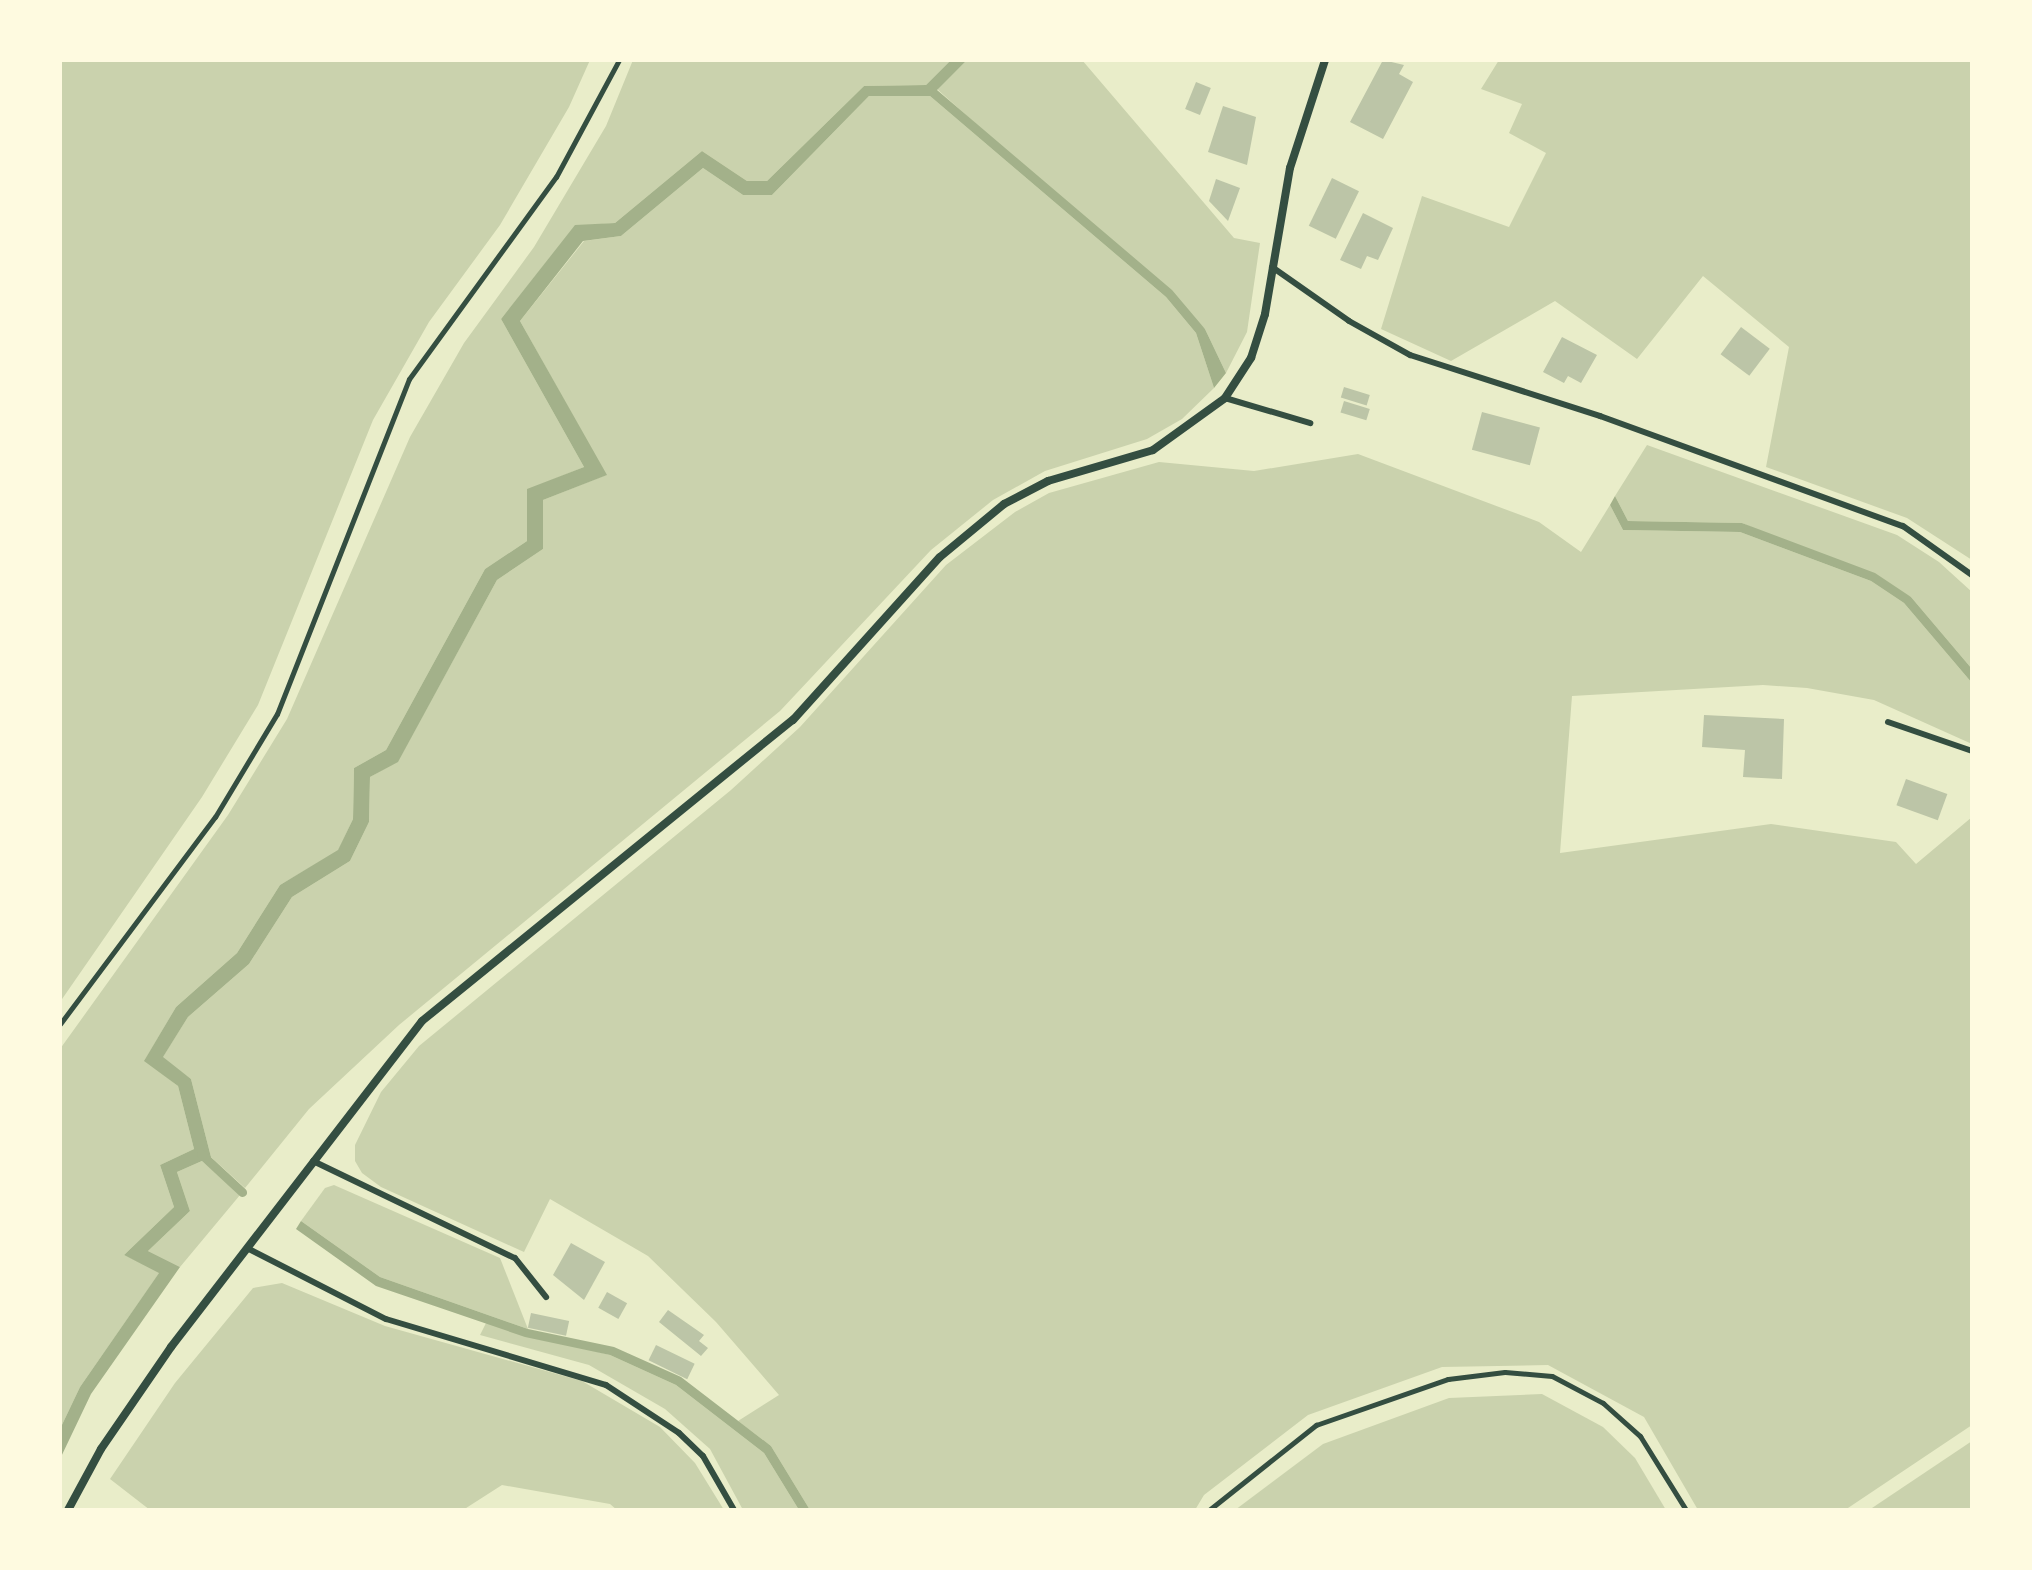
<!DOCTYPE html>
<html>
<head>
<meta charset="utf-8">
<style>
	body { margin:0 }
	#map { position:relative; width:2032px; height:1570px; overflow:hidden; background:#e9edc9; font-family:"Titillium Web",sans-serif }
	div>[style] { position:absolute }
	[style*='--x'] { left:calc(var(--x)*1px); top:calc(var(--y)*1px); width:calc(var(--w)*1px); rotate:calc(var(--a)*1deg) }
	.green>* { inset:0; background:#cad2ad }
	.water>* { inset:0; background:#a3b18a }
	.stream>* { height:9px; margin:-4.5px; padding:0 4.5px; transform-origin:4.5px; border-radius:4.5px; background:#a3b18a }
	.building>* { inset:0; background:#bcc5a7; transform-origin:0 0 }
	.path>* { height:5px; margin:-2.5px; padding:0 2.5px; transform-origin:2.5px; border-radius:2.5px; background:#344e41 }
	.service>* { height:6px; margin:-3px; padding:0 3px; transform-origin:3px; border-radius:3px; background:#344e41 }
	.minor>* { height:8px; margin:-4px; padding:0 4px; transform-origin:4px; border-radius:4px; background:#344e41 }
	span { translate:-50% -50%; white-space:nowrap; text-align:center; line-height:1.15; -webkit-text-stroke:7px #fefae0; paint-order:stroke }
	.frame { position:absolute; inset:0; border:62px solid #fefae0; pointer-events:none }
</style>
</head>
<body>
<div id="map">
	<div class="green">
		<div style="clip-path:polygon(60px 60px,590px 60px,569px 107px,500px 225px,429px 322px,373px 420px,258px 705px,202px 797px,60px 1002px)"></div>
		<div style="clip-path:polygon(633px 60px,951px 60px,926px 85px,864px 86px,767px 181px,747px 181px,702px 151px,615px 223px,575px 226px,501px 319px,584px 467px,527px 490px,527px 541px,485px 569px,386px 750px,354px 768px,353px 819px,338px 851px,280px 885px,237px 953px,176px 1007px,145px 1060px,178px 1086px,194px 1149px,160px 1165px,174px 1207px,124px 1255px,160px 1272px,80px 1387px,60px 1429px,60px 1049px,228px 815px,287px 719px,410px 437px,464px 343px,534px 247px,606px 126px)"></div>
		<div style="clip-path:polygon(967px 60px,1082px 60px,1234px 238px,1260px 243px,1247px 332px,1226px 373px,1205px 329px,937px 89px)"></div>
		<div style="clip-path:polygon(1499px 60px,1972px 60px,1972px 560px,1907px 518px,1766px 467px,1789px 347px,1703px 276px,1637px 359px,1555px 301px,1451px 361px,1381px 329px,1422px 196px,1509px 227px,1546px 153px,1509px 133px,1522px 104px,1481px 89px)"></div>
		<div style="clip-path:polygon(869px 96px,930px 96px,1166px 297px,1196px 333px,1214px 388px,1182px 419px,1147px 439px,1045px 471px,993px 500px,931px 550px,780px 711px,399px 1025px,309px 1109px,245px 1188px,211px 1157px,191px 1079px,162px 1058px,188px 1017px,249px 964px,292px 897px,350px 861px,369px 822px,370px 777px,398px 761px,497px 580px,543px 549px,543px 500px,606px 475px,520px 321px,584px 241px,621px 236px,703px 168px,743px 195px,772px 195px)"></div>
		<div style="clip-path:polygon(1647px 445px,1897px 535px,1939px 562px,1972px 592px,1972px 669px,1911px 597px,1742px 523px,1628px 521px,1615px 496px)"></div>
		<div style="clip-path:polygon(1358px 454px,1539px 522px,1581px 552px,1610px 505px,1623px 530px,1740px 532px,1871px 581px,1904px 603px,1972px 683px,1972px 744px,1874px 700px,1807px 688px,1763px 685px,1572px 696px,1560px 853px,1771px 824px,1896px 842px,1916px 864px,1972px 817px,1972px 1425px,1845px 1510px,1698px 1510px,1644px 1417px,1548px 1365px,1442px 1367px,1308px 1415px,1204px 1495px,1195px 1510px,810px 1510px,771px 1446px,738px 1421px,779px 1395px,716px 1322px,648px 1256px,550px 1199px,524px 1252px,381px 1187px,362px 1173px,355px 1161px,355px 1145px,381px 1092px,419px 1046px,731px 790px,800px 727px,946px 565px,1015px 512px,1049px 493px,1159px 462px,1254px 471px)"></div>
		<div style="clip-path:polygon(202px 1161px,240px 1195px,180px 1267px,148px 1251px,190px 1211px,177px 1172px)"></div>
		<div style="clip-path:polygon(334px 1185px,500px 1258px,528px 1329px,380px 1277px,301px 1221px,325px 1188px)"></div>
		<div style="clip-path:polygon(282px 1283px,385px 1326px,582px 1381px,660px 1427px,695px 1463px,724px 1510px,617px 1510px,610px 1504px,502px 1485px,463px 1510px,150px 1510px,110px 1479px,175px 1383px,253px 1288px)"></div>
		<div style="clip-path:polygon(486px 1323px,610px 1355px,676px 1385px,764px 1453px,799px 1510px,743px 1510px,710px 1449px,665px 1409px,589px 1365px,480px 1335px)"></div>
		<div style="clip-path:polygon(1542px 1394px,1603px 1427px,1635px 1458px,1666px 1510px,1235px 1510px,1323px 1444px,1449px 1398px)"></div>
		<div style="clip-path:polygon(1972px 1441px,1972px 1510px,1869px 1510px)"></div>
	</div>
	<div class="water">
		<div style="clip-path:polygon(951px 60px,967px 60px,937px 90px,1172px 290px,1205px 329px,1226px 373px,1214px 388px,1196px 333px,1166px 297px,930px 96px,869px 96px,772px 195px,743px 195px,703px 168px,621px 236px,583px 241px,520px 321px,607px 475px,543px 500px,543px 549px,497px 580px,398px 762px,370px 777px,369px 822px,350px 861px,292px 897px,249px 964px,188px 1017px,163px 1057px,191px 1079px,211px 1157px,177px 1172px,190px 1211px,148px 1251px,180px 1267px,91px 1394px,60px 1459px,60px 1429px,80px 1387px,159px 1273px,124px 1255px,174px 1207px,160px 1165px,194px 1149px,178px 1086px,144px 1061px,176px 1007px,237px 953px,280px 885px,338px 850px,353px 819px,354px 768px,386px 750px,485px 569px,527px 541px,527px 489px,584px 467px,501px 319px,575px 225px,615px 223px,702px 151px,747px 181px,767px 181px,864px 86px,926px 85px)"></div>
		<div style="clip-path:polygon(1615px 496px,1628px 521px,1742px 523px,1875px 573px,1911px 597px,1972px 669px,1972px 683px,1904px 603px,1871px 581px,1740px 532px,1623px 530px,1610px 505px)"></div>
		<div style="clip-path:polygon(301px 1221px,380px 1277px,528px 1329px,614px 1347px,681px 1377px,771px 1446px,810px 1510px,799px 1510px,764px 1453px,676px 1385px,610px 1355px,525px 1337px,376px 1286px,296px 1229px)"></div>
	</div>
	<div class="stream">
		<div style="--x:201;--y:1154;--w:56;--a:42.8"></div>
	</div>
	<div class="building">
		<div style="clip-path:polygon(1383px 60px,1404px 65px,1399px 74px,1413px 82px,1383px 139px,1350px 122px)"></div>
		<div style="left:1196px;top:82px;width:16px;height:29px;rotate:22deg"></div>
		<div style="clip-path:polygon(1223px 106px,1256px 117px,1247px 165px,1208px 152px)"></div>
		<div style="left:1332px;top:178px;width:30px;height:53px;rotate:26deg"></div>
		<div style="clip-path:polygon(1216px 179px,1240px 188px,1228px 221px,1209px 201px)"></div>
		<div style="clip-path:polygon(1363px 213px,1393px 228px,1378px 260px,1367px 256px,1361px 269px,1340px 260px)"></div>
		<div style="left:1741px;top:327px;width:36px;height:34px;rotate:37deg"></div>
		<div style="clip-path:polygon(1562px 337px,1597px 355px,1581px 383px,1568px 376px,1564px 383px,1543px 372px)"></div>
		<div style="left:1344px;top:387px;width:27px;height:11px;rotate:17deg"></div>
		<div style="left:1344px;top:401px;width:27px;height:12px;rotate:17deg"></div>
		<div style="left:1482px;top:412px;width:60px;height:39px;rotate:15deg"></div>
		<div style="clip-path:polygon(1704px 715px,1784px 719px,1782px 779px,1743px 777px,1745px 750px,1702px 747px)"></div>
		<div style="left:1906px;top:779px;width:44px;height:28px;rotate:20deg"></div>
		<div style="clip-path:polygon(571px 1243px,605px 1262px,584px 1300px,553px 1275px)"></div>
		<div style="left:607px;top:1292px;width:23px;height:18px;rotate:29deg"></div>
		<div style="clip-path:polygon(668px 1310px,704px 1335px,699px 1341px,708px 1348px,701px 1356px,659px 1322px)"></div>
		<div style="left:531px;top:1313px;width:39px;height:15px;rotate:12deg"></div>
		<div style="left:656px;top:1345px;width:43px;height:17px;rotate:26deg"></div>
	</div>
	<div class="path">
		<div style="--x:60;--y:1024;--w:259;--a:-53.2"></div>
		<div style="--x:215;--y:817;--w:120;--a:-59"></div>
		<div style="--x:277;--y:714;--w:360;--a:-68.5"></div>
		<div style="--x:409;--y:379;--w:250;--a:-54"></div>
		<div style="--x:556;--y:177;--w:133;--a:-61.7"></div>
		<div style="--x:1209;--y:1510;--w:137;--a:-38.5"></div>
		<div style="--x:1316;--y:1425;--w:140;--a:-19.2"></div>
		<div style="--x:1448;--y:1379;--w:57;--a:-7"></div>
		<div style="--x:1505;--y:1372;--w:47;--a:4.9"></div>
		<div style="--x:1552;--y:1376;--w:58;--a:27.9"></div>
		<div style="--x:1603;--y:1403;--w:50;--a:41.7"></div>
		<div style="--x:1640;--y:1436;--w:87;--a:58.1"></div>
	</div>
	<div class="service">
		<div style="--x:1272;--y:267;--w:94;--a:35"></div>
		<div style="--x:1349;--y:321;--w:70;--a:29.1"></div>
		<div style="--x:1410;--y:355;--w:200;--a:17.8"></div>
		<div style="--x:1600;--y:416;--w:322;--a:20"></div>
		<div style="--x:1903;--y:526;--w:85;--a:35.4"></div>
		<div style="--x:1225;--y:398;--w:89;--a:16.4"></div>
		<div style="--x:1888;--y:722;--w:89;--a:19"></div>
		<div style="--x:313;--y:1161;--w:224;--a:25.7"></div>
		<div style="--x:515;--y:1258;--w:50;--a:51.5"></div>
		<div style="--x:247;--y:1248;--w:156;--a:27.1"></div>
		<div style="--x:386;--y:1319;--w:230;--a:16.7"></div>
		<div style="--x:606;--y:1385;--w:87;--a:33.3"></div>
		<div style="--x:679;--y:1433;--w:33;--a:44"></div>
		<div style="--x:703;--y:1456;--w:62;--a:60.1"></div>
	</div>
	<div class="minor">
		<div style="--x:68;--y:1510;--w:69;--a:-61.6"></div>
		<div style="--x:101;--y:1449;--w:124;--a:-55.5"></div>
		<div style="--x:171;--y:1347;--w:411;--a:-52.4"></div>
		<div style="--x:422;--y:1021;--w:478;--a:-39.1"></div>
		<div style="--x:793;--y:720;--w:219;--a:-48"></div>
		<div style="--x:940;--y:557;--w:83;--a:-39.6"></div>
		<div style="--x:1004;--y:504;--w:50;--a:-27.6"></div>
		<div style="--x:1048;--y:481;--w:109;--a:-16.4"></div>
		<div style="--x:1153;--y:450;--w:89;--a:-35.8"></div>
		<div style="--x:1225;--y:398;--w:48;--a:-57"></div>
		<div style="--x:1251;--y:358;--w:46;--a:-72.3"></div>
		<div style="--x:1265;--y:314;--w:148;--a:-80.3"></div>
		<div style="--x:1290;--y:168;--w:114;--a:-72"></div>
	</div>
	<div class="frame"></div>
</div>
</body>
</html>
